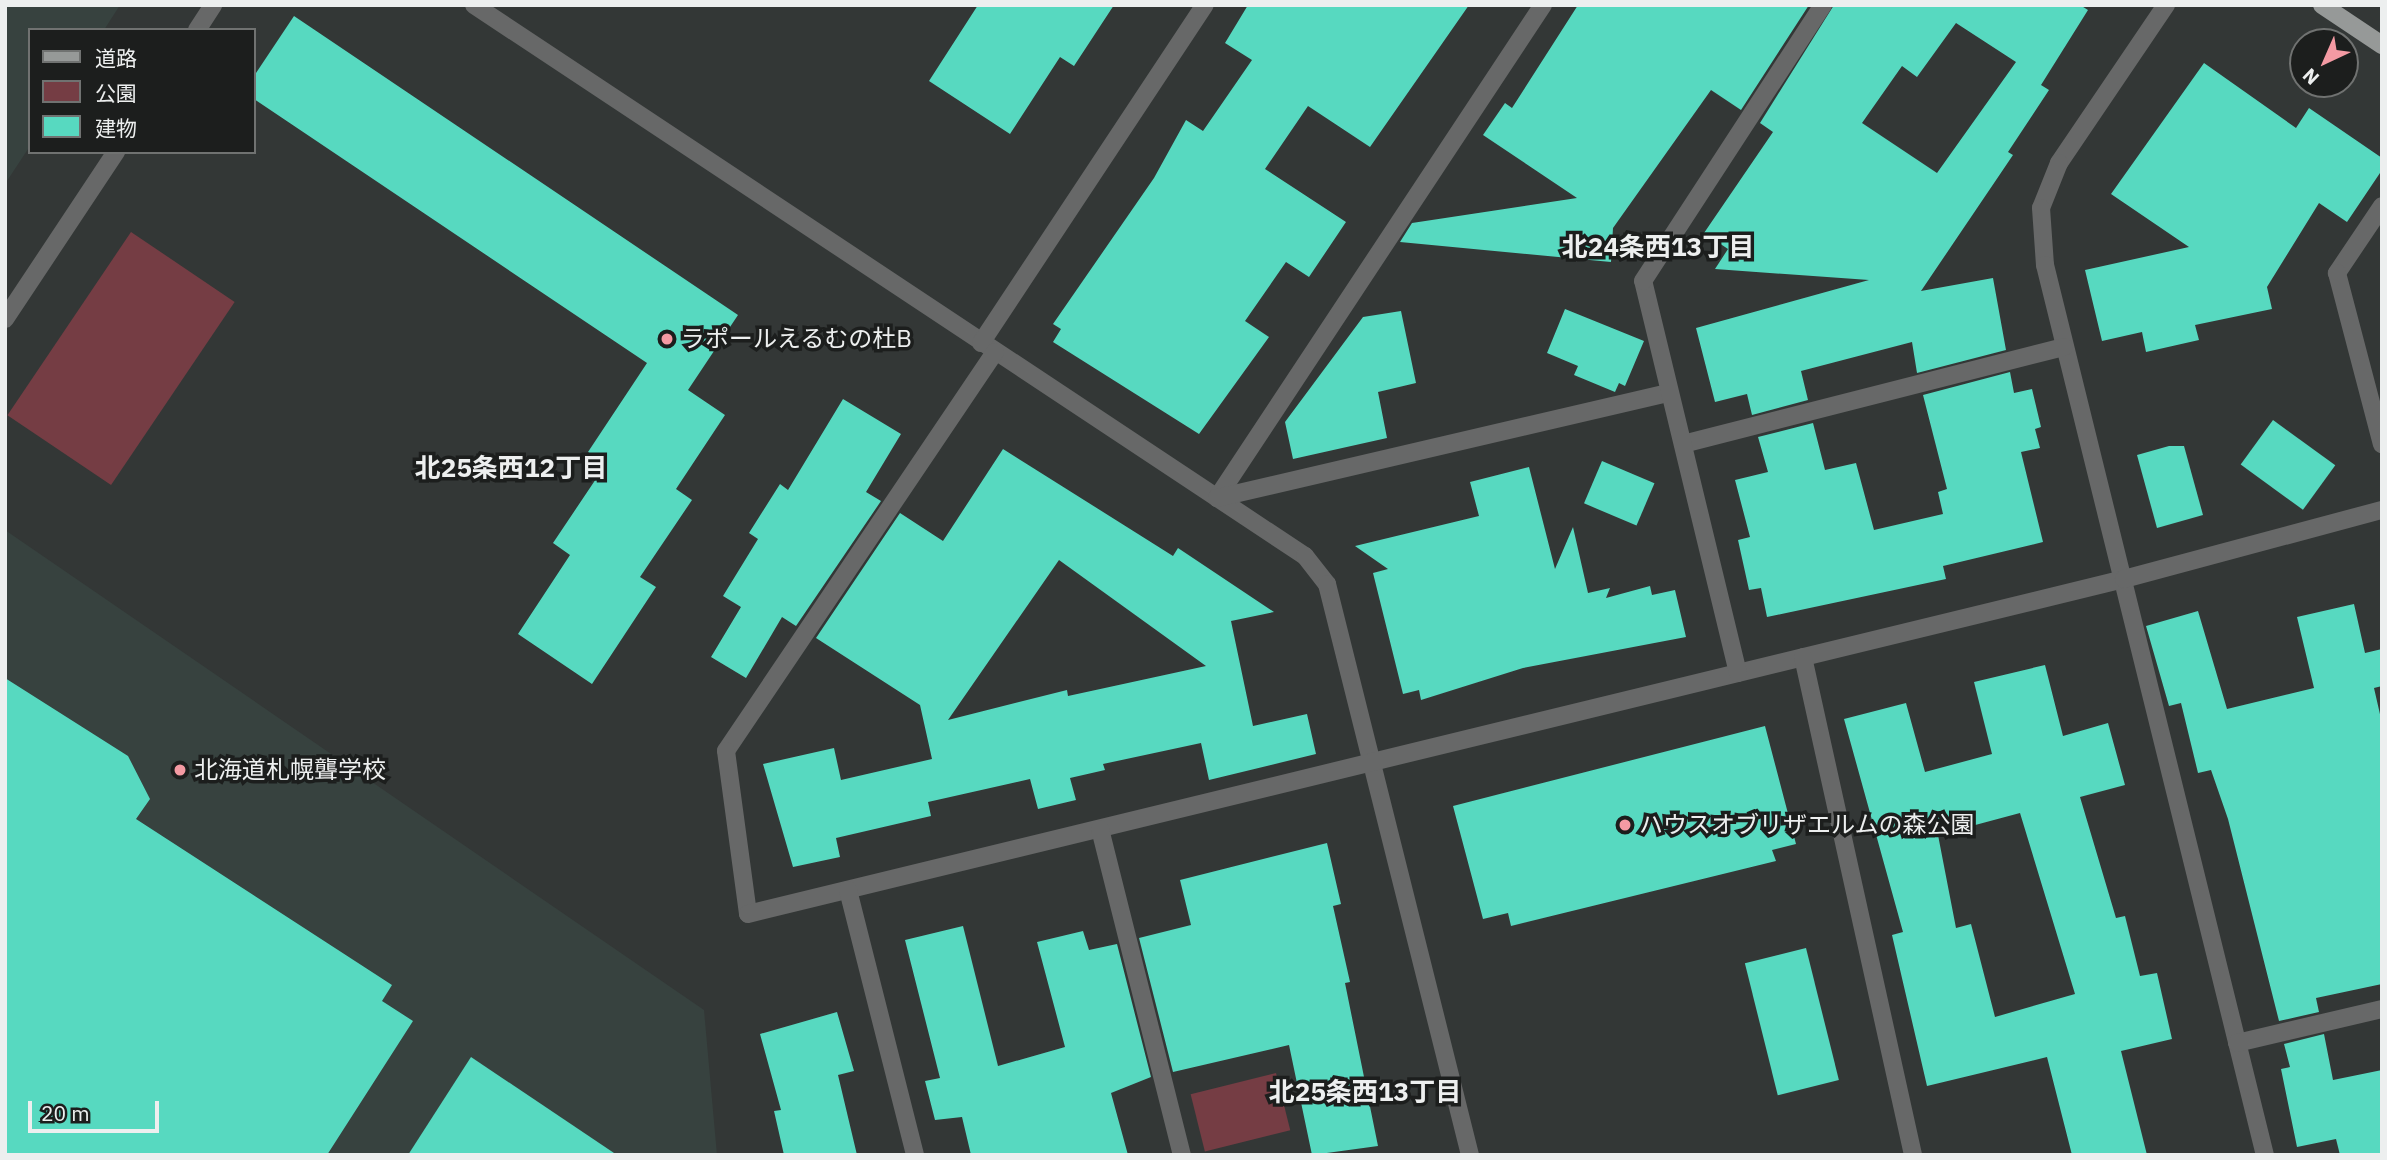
<!DOCTYPE html>
<html>
<head>
<meta charset="utf-8">
<style>
	body { margin:0 }
	#map { position:relative; width:2387px; height:1160px; overflow:hidden; background:#333736; font-family:"IBM Plex Sans","Noto Sans JP",sans-serif }
	div>[style] { position:absolute }
	[style*='--x'] { left:calc(var(--x)*1px); top:calc(var(--y)*1px); width:calc(var(--w)*1px); rotate:calc(var(--a)*1deg) }
	.built>* { inset:0; background:#37423f }
	.green>* { inset:0; background:#753d44; transform-origin:0 0 }
	.building>* { inset:0; background:#57d9c0; transform-origin:0 0 }
	.street>* { height:18px; margin:-9px; padding:0 9px; transform-origin:9px; border-radius:9px; background:#676868 }
	.primary>* { height:18px; margin:-9px; padding:0 9px; transform-origin:9px; border-radius:9px; background:#969998 }
	.dots>* { width:19px; height:19px; translate:-50% -50%; box-sizing:border-box; border:4px solid #1c1e1d; border-radius:50% }
	span { translate:-50% -50%; white-space:nowrap; text-align:center; line-height:1.15; -webkit-text-stroke:7px #1c1e1d; paint-order:stroke }
	.poi-label { font-size:24px; color:#edefef }
	.left { translate:0 -50%; text-align:left }
	.neighbourhood-label { font-size:26px; color:#edefef; font-weight:700 }
	.frame { position:absolute; inset:0; border:7px solid #edefef; pointer-events:none }
	.legend { position:absolute; left:28px; top:28px; width:228px; height:126px; box-sizing:border-box; background:#1c1e1d; border:2px solid #707271; margin:0; padding:9px 12px; list-style:none; font-size:21px; color:#edefef }
	.legend li { display:flex; align-items:center; gap:14px; height:35px }
	.legend b { width:35px; border:2px solid #707271 }
	.north { position:absolute; left:2289px; top:28px; width:70px; height:70px; box-sizing:border-box; background:#1c1e1d; border:2px solid #707271; border-radius:50%; rotate:224deg; font-size:19px; font-weight:700; line-height:28px; text-align:center; color:#edefef }
	.north::after { content:''; display:block; margin:auto; width:24px; height:32px; background:#f49aa3; clip-path:polygon(50% 0,100% 100%,50% 72%,0 100%) }
	.scale { position:absolute; left:28px; top:1101px; width:131px; height:32px; box-sizing:border-box; border:4px solid #edefef; border-top:0; padding-left:9px; font-size:21px; line-height:24px; white-space:nowrap; color:#edefef; -webkit-text-stroke:5px #1c1e1d; paint-order:stroke }
</style>
</head>
<body>
<div id="map">
	<div class="built">
		<div style="clip-path:polygon(5px 5px,120px 5px,104px 30px,30px 30px,30px 146px,5px 184px)"></div>
		<div style="clip-path:polygon(5px 530px,704px 1010px,717px 1155px,5px 1155px)"></div>
	</div>
	<div class="green">
		<div style="left:131px;top:232px;width:125px;height:221px;rotate:34deg"></div>
		<div style="left:1276px;top:1073px;width:59px;height:88px;rotate:76deg"></div>
	</div>
	<div class="building">
		<div style="clip-path:polygon(978px 5px,1114px 5px,1074px 66px,1060px 57px,1010px 134px,929px 81px)"></div>
		<div style="clip-path:polygon(1248px 5px,1469px 5px,1370px 147px,1308px 106px,1265px 169px,1346px 222px,1309px 277px,1286px 262px,1245px 321px,1269px 337px,1199px 434px,1053px 342px,1061px 329px,1053px 324px,1154px 178px,1186px 120px,1203px 131px,1252px 60px,1225px 43px)"></div>
		<div style="clip-path:polygon(1578px 5px,1809px 5px,1741px 110px,1711px 90px,1613px 228px,1611px 262px,1400px 242px,1412px 223px,1577px 198px,1483px 135px,1505px 103px,1512px 108px)"></div>
		<div style="clip-path:polygon(evenodd,1834px 5px,2080px 5px,2088px 10px,2041px 85px,2049px 90px,2008px 152px,2013px 155px,1921px 291px,1993px 278px,2006px 350px,1917px 373px,1912px 342px,1801px 371px,1808px 400px,1752px 415px,1747px 394px,1715px 402px,1696px 328px,1869px 280px,1715px 269px,1728px 249px,1704px 233px,1773px 132px,1760px 123px,1834px 5px,1956px 23px,2016px 62px,1937px 173px,1862px 123px,1902px 66px,1917px 77px,1956px 23px)"></div>
		<div style="clip-path:polygon(294px 16px,738px 315px,688px 390px,725px 415px,676px 489px,692px 500px,640px 577px,656px 587px,592px 684px,518px 634px,570px 555px,553px 543px,606px 464px,588px 452px,647px 363px,254px 99px,254px 76px)"></div>
		<div style="clip-path:polygon(2204px 63px,2296px 128px,2309px 108px,2382px 158px,2382px 170px,2347px 222px,2319px 203px,2267px 287px,2272px 309px,2195px 325px,2199px 340px,2146px 352px,2142px 332px,2102px 341px,2085px 270px,2189px 247px,2111px 194px)"></div>
		<div style="clip-path:polygon(1565px 309px,1644px 341px,1625px 386px,1619px 383px,1615px 392px,1574px 375px,1578px 366px,1547px 353px)"></div>
		<div style="clip-path:polygon(1401px 311px,1416px 383px,1378px 392px,1387px 438px,1293px 459px,1285px 422px,1363px 317px)"></div>
		<div style="clip-path:polygon(2010px 372px,2014px 393px,2032px 389px,2041px 427px,2035px 429px,2040px 448px,2021px 452px,2043px 542px,1943px 566px,1946px 579px,1767px 617px,1761px 588px,1749px 590px,1738px 540px,1750px 537px,1735px 480px,1768px 472px,1758px 437px,1813px 423px,1825px 470px,1856px 463px,1874px 530px,1943px 514px,1938px 492px,1947px 489px,1923px 395px)"></div>
		<div style="clip-path:polygon(843px 399px,901px 434px,866px 492px,881px 501px,796px 626px,782px 617px,746px 678px,711px 657px,741px 607px,723px 596px,758px 539px,749px 533px,780px 484px,788px 490px)"></div>
		<div style="left:2273px;top:420px;width:77px;height:55px;rotate:36deg"></div>
		<div style="clip-path:polygon(2169px 446px,2184px 446px,2203px 515px,2157px 528px,2137px 455px)"></div>
		<div style="clip-path:polygon(evenodd,1003px 449px,1173px 556px,1178px 548px,1274px 612px,1231px 621px,1253px 726px,1307px 714px,1316px 754px,1209px 780px,1201px 743px,1103px 764px,1105px 770px,1070px 778px,1076px 800px,1038px 809px,1030px 779px,928px 802px,931px 816px,836px 838px,840px 857px,793px 867px,763px 764px,834px 748px,841px 780px,932px 759px,920px 705px,816px 638px,900px 513px,943px 541px,1003px 449px,1059px 560px,1206px 666px,1068px 696px,1067px 690px,948px 720px,1059px 560px)"></div>
		<div style="left:1602px;top:461px;width:57px;height:46px;rotate:23deg"></div>
		<div style="clip-path:polygon(1529px 467px,1555px 569px,1573px 527px,1588px 593px,1610px 588px,1606px 598px,1650px 586px,1652px 595px,1675px 590px,1686px 637px,1523px 668px,1421px 700px,1419px 690px,1403px 694px,1373px 573px,1388px 569px,1355px 546px,1479px 516px,1470px 482px)"></div>
		<div style="clip-path:polygon(2354px 604px,2365px 653px,2382px 649px,2382px 686px,2374px 688px,2382px 723px,2382px 984px,2316px 998px,2319px 1012px,2279px 1021px,2228px 819px,2211px 770px,2198px 773px,2181px 703px,2169px 706px,2146px 626px,2198px 611px,2227px 709px,2314px 688px,2297px 617px)"></div>
		<div style="clip-path:polygon(evenodd,2045px 665px,2063px 736px,2108px 723px,2125px 785px,2080px 797px,2116px 918px,2125px 916px,2140px 976px,2157px 973px,2172px 1039px,2121px 1051px,2147px 1155px,2072px 1155px,2047px 1057px,1927px 1086px,1892px 935px,1903px 932px,1844px 719px,1906px 703px,1925px 772px,1992px 754px,1974px 682px,2045px 665px,2020px 813px,2075px 994px,1995px 1017px,1971px 924px,1956px 928px,1938px 835px,2020px 813px)"></div>
		<div style="clip-path:polygon(5px 678px,128px 756px,150px 799px,136px 819px,392px 985px,382px 1001px,413px 1021px,327px 1155px,5px 1155px)"></div>
		<div style="clip-path:polygon(1765px 726px,1796px 844px,1772px 850px,1776px 861px,1511px 926px,1508px 913px,1483px 919px,1453px 806px)"></div>
		<div style="clip-path:polygon(1327px 843px,1341px 904px,1333px 906px,1350px 982px,1345px 983px,1378px 1146px,1312px 1155px,1289px 1045px,1173px 1072px,1139px 938px,1191px 925px,1180px 880px)"></div>
		<div style="clip-path:polygon(963px 926px,998px 1066px,1065px 1047px,1037px 942px,1083px 931px,1089px 950px,1117px 944px,1151px 1077px,1111px 1093px,1128px 1155px,971px 1155px,962px 1117px,935px 1120px,925px 1081px,940px 1078px,905px 940px)"></div>
		<div style="left:1806px;top:948px;width:136px;height:63px;rotate:76deg"></div>
		<div style="clip-path:polygon(837px 1012px,854px 1071px,838px 1075px,857px 1155px,784px 1155px,774px 1111px,781px 1110px,760px 1034px)"></div>
		<div style="clip-path:polygon(2324px 1034px,2333px 1080px,2382px 1070px,2382px 1155px,2340px 1155px,2336px 1139px,2297px 1147px,2281px 1069px,2290px 1067px,2284px 1044px)"></div>
		<div style="clip-path:polygon(471px 1057px,617px 1155px,408px 1155px)"></div>
	</div>
	<div class="street">
		<div style="--x:474;--y:5;--w:997;--a:33.55"></div>
		<div style="--x:1305;--y:556;--w:36;--a:52"></div>
		<div style="--x:1327;--y:584;--w:589;--a:75.94"></div>
		<div style="--x:2166;--y:5;--w:191;--a:124.1"></div>
		<div style="--x:2059;--y:163;--w:48;--a:111.8"></div>
		<div style="--x:2041;--y:208;--w:57;--a:86"></div>
		<div style="--x:2045;--y:265;--w:917;--a:76.12"></div>
		<div style="--x:197;--y:30;--w:30;--a:-57"></div>
		<div style="--x:2382;--y:206;--w:81;--a:123.9"></div>
		<div style="--x:2337;--y:273;--w:177;--a:75.3"></div>
		<div style="--x:5;--y:319;--w:201;--a:-56.4"></div>
		<div style="--x:981;--y:343;--w:405;--a:-56.5"></div>
		<div style="--x:995;--y:352;--w:481;--a:124"></div>
		<div style="--x:726;--y:751;--w:164;--a:82.3"></div>
		<div style="--x:748;--y:914;--w:1416;--a:-13.68"></div>
		<div style="--x:2124;--y:579;--w:267;--a:-15"></div>
		<div style="--x:1683;--y:444;--w:393;--a:-14.3"></div>
		<div style="--x:1217;--y:498;--w:591;--a:-56.53"></div>
		<div style="--x:1217;--y:498;--w:464;--a:-13.1"></div>
		<div style="--x:1803;--y:657;--w:510;--a:77.54"></div>
		<div style="--x:1738;--y:673;--w:403;--a:-103.6"></div>
		<div style="--x:1643;--y:281;--w:330;--a:-56.9"></div>
		<div style="--x:1100;--y:829;--w:336;--a:75.9"></div>
		<div style="--x:848;--y:890;--w:273;--a:75.8"></div>
		<div style="--x:2237;--y:1043;--w:149;--a:-13.2"></div>
	</div>
	<div class="primary">
		<div style="--x:2322;--y:5;--w:72;--a:33.7"></div>
	</div>
	<div class="dots">
		<div style="left:667px;top:339px;background:#f49aa3"></div>
		<div style="left:180px;top:770px;background:#f49aa3"></div>
		<div style="left:1625px;top:825px;background:#f49aa3"></div>
	</div>
	<div class="poi-label">
		<span class="left" style="left:681px;top:339px">ラポールえるむの杜B</span>
		<span class="left" style="left:194px;top:770px">北海道札幌聾学校</span>
		<span class="left" style="left:1639px;top:825px">ハウスオブリザエルムの森公園</span>
	</div>
	<div class="neighbourhood-label">
		<span style="left:1658px;top:247px">北24条西13丁目</span>
		<span style="left:511px;top:468px">北25条西12丁目</span>
		<span style="left:1365px;top:1092px">北25条西13丁目</span>
	</div>
	<div class="frame"></div>
	<ul class="legend">
	<li><b style="height:9px;background:#969998"></b>道路</li>
	<li><b style="height:19px;background:#753d44"></b>公園</li>
	<li><b style="height:19px;background:#57d9c0"></b>建物</li>
	</ul>
	<div class="north">N</div>
	<div class="scale">20 m</div>
</div>
</body>
</html>
